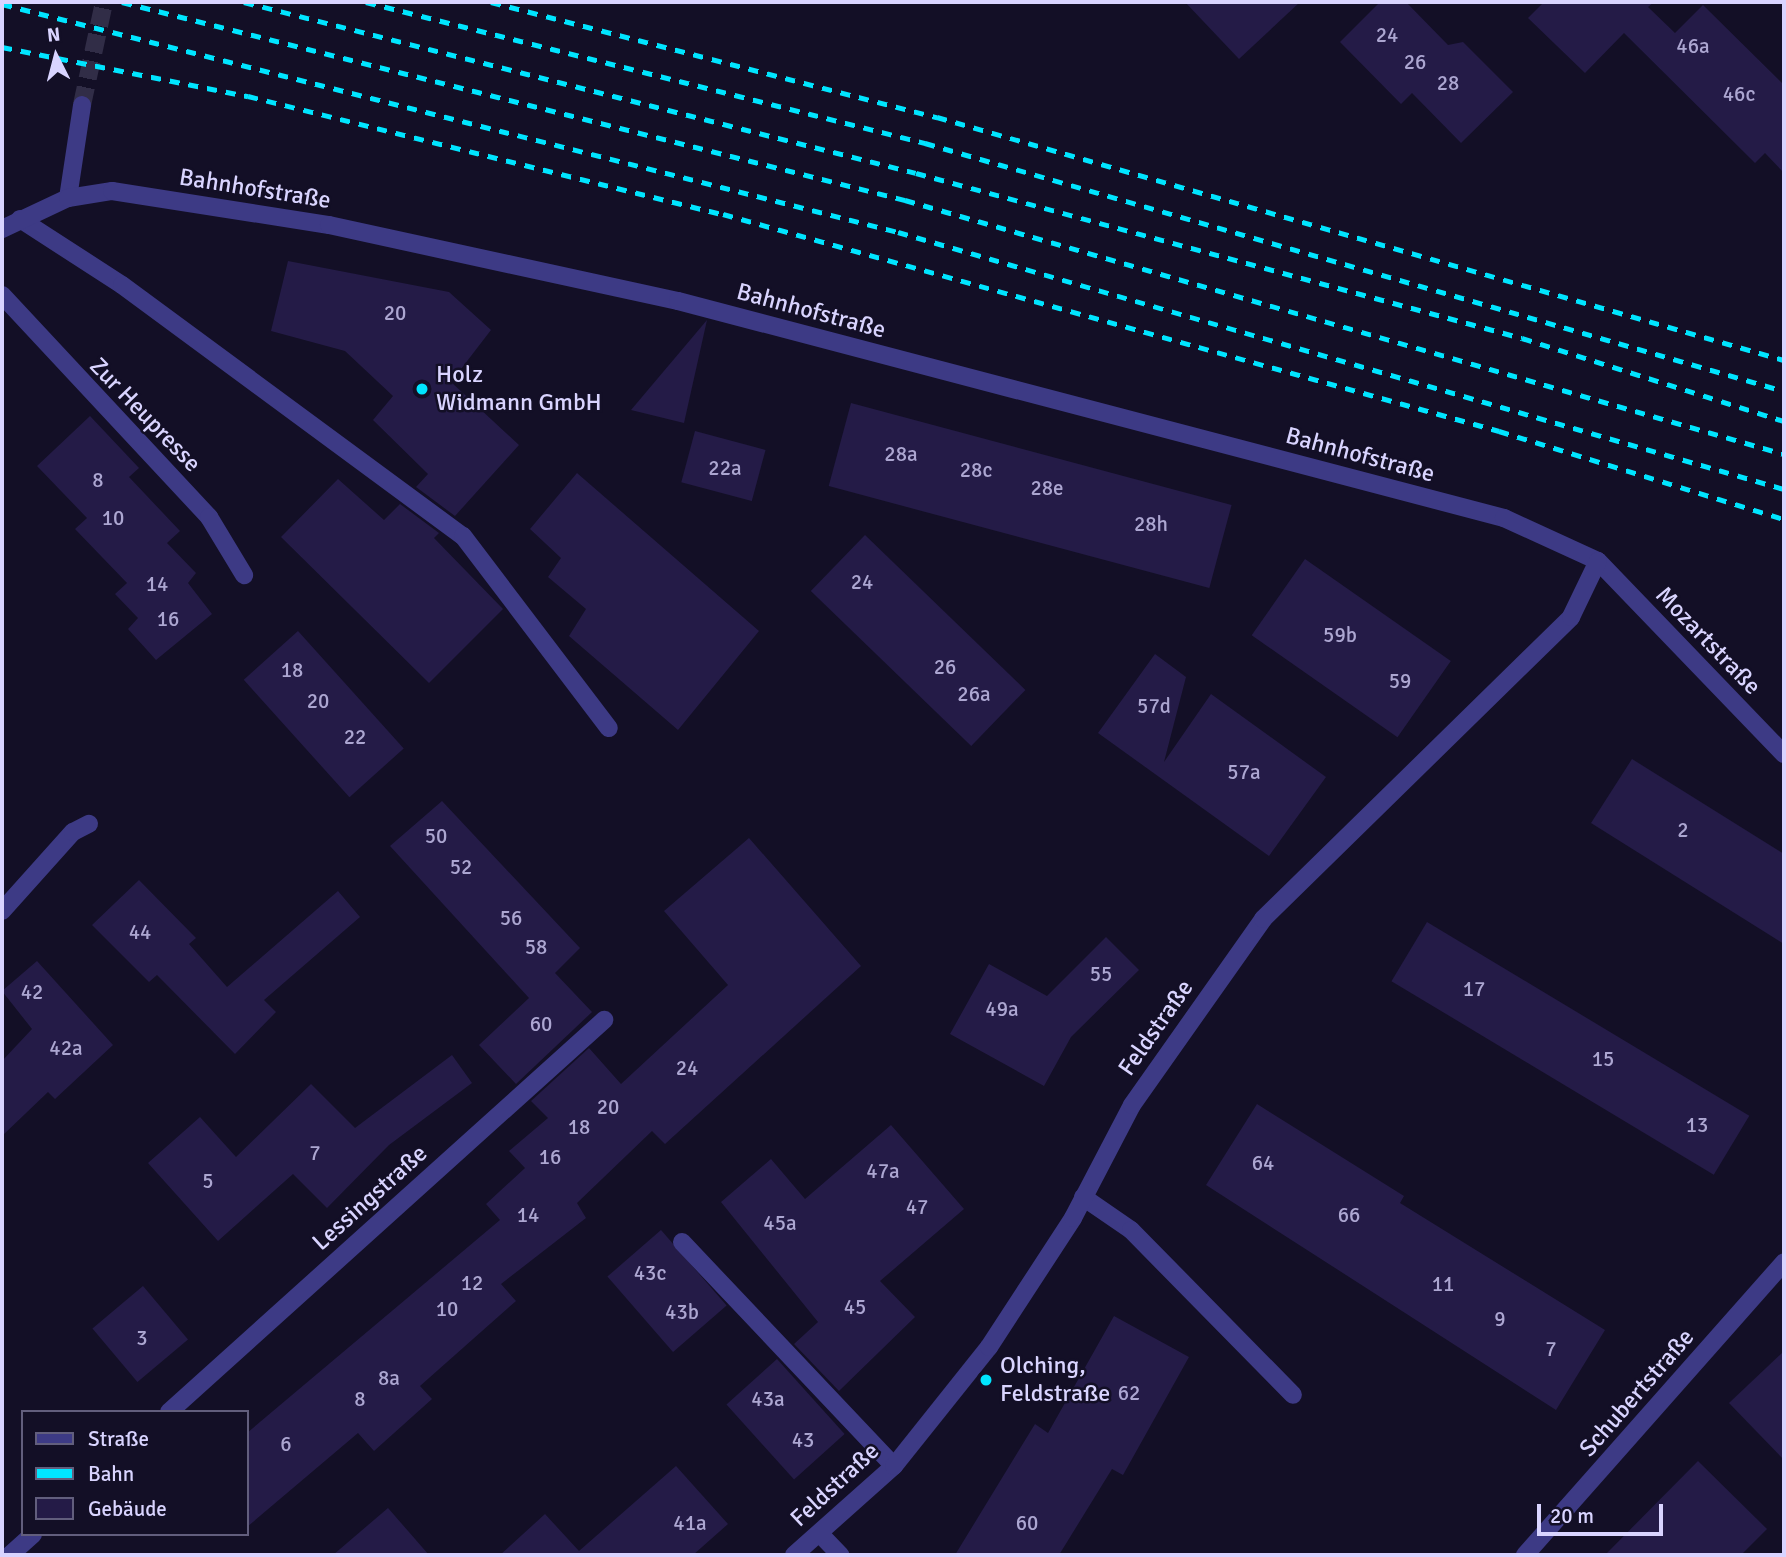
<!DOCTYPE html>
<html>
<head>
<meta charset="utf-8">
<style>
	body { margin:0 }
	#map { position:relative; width:1786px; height:1557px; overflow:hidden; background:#130f26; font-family:Signika,sans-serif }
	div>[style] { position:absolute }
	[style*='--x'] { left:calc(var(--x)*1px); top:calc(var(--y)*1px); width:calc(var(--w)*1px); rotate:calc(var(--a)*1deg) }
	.building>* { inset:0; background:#241b47; transform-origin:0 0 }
	.minor-tunnel>* { height:18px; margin-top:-9px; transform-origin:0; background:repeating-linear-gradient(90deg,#312d47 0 18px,transparent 0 27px) }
	.minor>* { height:18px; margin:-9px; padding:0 9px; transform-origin:9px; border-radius:9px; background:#3d3a85 }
	.rail>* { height:5px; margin-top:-2.5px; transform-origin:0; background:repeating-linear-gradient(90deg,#00e5ff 0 10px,transparent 0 19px) }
	.dots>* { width:19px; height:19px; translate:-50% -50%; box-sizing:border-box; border:4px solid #130f26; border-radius:50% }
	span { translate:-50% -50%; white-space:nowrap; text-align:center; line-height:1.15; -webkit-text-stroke:5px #130f26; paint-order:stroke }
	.number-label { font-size:21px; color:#aca6d1 }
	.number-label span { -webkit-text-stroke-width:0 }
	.street-label { font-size:24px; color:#d9d4ff }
	.poi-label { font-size:24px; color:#d9d4ff }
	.left { translate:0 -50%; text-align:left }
	.frame { position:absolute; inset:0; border:4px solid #d9d4ff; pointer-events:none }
	.legend { position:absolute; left:21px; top:1410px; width:228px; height:126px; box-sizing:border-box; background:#130f26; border:2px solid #625e7d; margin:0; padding:9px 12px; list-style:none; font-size:21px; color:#d9d4ff }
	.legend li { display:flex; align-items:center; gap:14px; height:35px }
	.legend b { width:35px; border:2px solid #625e7d }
	.north { position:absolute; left:21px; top:21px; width:70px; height:70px; -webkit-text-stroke:5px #130f26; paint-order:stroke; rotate:354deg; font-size:19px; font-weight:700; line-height:28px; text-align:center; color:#d9d4ff }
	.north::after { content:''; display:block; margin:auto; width:24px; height:32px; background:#d9d4ff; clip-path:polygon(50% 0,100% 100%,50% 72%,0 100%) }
	.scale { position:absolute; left:1537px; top:1504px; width:126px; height:32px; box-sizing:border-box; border:4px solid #d9d4ff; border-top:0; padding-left:9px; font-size:21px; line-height:24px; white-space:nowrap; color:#d9d4ff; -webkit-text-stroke:5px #130f26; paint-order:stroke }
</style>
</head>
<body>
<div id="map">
	<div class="building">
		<div style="clip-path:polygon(1185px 2px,1300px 2px,1239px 59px)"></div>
		<div style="clip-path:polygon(1380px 2px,1406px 2px,1448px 45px,1463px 42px,1513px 92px,1461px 143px,1412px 93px,1401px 104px,1340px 42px)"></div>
		<div style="clip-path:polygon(1544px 2px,1654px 2px,1648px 7px,1675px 33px,1703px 5px,1784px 85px,1784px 173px,1765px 153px,1755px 163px,1624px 33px,1585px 73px,1528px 18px)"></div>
		<div style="clip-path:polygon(288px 261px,449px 292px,491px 330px,451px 382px,519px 445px,455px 516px,416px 487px,428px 474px,373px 420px,393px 396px,345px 351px,271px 331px)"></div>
		<div style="clip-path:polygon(707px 320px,684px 423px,631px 410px)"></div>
		<div style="left:851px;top:403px;width:394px;height:86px;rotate:15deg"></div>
		<div style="clip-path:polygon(90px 416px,139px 468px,129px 477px,180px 531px,167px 543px,196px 573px,188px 583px,212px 614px,156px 660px,128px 629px,138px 618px,115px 594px,127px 583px,75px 529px,87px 518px,37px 466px)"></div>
		<div style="left:695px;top:431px;width:73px;height:53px;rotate:15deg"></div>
		<div style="clip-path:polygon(577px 473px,759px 631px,678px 730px,569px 636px,586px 609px,548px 577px,561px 558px,530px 529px)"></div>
		<div style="clip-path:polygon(338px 479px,384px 520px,400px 504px,439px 533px,434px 538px,503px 609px,429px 683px,281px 537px)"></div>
		<div style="left:865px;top:535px;width:223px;height:78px;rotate:44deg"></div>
		<div style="left:1305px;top:559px;width:178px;height:93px;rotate:35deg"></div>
		<div style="left:298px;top:631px;width:158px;height:73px;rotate:48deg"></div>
		<div style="clip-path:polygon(1155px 654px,1186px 677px,1164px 762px,1211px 694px,1326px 777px,1269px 856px,1098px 733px)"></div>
		<div style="clip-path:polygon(1632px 759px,1784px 854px,1784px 944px,1591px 823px)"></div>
		<div style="clip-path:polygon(442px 801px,580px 948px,555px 973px,592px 1012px,516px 1084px,479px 1045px,529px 998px,390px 846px)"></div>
		<div style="clip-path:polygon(749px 838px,861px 966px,665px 1144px,652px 1131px,577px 1203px,586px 1218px,501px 1284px,516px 1301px,420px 1386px,432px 1399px,374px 1451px,358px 1433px,247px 1527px,247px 1433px,500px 1220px,486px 1204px,525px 1168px,509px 1151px,548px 1118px,531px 1101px,589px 1048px,621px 1084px,728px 985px,664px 911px)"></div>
		<div style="clip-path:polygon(139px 880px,196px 938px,189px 944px,227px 987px,338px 891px,360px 917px,264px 1000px,276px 1012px,235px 1054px,157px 975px,149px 982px,92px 925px)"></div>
		<div style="left:1427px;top:922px;width:376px;height:69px;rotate:31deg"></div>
		<div style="clip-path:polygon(1106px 937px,1139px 970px,1071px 1037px,1044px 1086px,950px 1034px,989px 964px,1047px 996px)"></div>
		<div style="clip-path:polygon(37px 961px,113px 1045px,55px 1099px,48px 1092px,2px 1136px,2px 1061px,32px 1029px,2px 991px)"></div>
		<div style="clip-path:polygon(452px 1055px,472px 1083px,389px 1145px,327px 1208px,293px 1174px,218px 1241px,148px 1163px,200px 1117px,236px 1157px,311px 1084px,355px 1128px)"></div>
		<div style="clip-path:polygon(1257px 1104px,1404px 1196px,1400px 1203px,1605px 1330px,1556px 1410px,1206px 1185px)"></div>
		<div style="clip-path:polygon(891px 1125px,964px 1209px,880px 1281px,915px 1317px,839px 1391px,794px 1344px,818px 1322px,721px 1202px,771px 1159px,805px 1199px)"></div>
		<div style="left:661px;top:1230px;width:100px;height:71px;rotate:49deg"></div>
		<div style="left:143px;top:1286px;width:70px;height:66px;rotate:50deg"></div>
		<div style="clip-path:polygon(1114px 1316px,1189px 1357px,1123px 1475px,1112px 1469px,1059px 1555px,955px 1555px,1035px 1424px,1048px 1433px)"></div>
		<div style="clip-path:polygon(1784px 1351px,1784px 1460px,1729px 1403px)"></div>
		<div style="left:777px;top:1359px;width:101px;height:68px;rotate:48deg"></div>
		<div style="clip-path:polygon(1698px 1461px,1767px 1529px,1741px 1555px,1605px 1555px)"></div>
		<div style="clip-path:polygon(676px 1466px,728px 1524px,693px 1555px,500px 1555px,545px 1514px,579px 1551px)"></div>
		<div style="clip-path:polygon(388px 1508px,429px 1555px,333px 1555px)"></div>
	</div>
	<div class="minor-tunnel">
		<div style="--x:82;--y:105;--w:105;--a:-77.9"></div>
	</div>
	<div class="minor">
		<div style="--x:68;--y:198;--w:94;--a:-81.4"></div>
		<div style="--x:20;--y:219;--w:121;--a:32.9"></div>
		<div style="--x:122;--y:285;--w:423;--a:36.4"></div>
		<div style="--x:463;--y:536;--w:241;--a:52.8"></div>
		<div style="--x:2;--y:229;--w:73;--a:-25.2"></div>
		<div style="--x:68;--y:198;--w:45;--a:-9"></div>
		<div style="--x:112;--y:191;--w:220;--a:8.9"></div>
		<div style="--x:329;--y:225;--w:357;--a:12.3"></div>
		<div style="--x:678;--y:301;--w:854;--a:14.72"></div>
		<div style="--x:1504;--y:518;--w:103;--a:24.6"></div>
		<div style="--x:1598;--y:561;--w:268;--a:46.1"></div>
		<div style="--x:2;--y:295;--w:304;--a:47"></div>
		<div style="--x:209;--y:517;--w:68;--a:58.9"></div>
		<div style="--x:2;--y:911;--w:106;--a:-48.1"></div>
		<div style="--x:73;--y:832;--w:18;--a:-27"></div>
		<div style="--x:1083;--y:1197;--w:58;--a:34.5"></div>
		<div style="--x:1131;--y:1230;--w:231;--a:45.5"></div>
		<div style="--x:682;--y:1242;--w:308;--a:46.6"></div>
		<div style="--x:169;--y:1412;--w:586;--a:-42.02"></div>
		<div style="--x:821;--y:1535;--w:28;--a:46"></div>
		<div style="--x:10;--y:1555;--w:31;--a:-42"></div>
		<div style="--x:794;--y:1555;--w:134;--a:-41.7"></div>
		<div style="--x:894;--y:1466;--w:152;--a:-51.4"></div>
		<div style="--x:989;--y:1347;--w:154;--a:-56.9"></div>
		<div style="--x:1073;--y:1218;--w:127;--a:-62.4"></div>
		<div style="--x:1132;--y:1105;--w:228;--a:-54.8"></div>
		<div style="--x:1263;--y:919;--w:431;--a:-44.4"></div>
		<div style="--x:1571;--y:617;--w:62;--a:-64.3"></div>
		<div style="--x:1525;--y:1555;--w:391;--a:-48.5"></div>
	</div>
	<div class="rail">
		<div style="--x:122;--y:2;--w:808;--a:14.19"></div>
		<div style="--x:905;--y:200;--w:915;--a:16.12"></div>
		<div style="--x:244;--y:2;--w:693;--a:14.28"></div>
		<div style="--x:916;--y:173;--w:628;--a:15.23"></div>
		<div style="--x:1522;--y:338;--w:275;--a:17.6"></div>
		<div style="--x:366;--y:2;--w:577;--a:14.16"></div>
		<div style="--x:925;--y:143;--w:894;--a:16.1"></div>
		<div style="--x:491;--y:2;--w:461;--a:14.5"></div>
		<div style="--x:937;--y:117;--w:881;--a:16.01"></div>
		<div style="--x:2;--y:4;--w:925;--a:14.28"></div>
		<div style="--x:898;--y:232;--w:923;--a:16.18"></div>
		<div style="--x:2;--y:47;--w:251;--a:11.3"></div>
		<div style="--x:248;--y:96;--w:489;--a:14"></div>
		<div style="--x:723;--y:214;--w:806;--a:15.62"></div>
		<div style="--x:1499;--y:431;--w:298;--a:17.2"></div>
	</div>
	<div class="dots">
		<div style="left:422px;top:389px;background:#00e5ff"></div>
		<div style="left:986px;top:1380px;background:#00e5ff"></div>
	</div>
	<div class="number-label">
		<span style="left:1387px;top:35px">24</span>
		<span style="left:1693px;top:46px">46a</span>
		<span style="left:1415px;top:62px">26</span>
		<span style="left:1448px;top:83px">28</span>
		<span style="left:1739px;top:94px">46c</span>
		<span style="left:395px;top:313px">20</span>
		<span style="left:901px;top:454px">28a</span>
		<span style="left:725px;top:468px">22a</span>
		<span style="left:976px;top:470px">28c</span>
		<span style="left:98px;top:480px">8</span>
		<span style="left:1047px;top:488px">28e</span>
		<span style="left:113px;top:518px">10</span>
		<span style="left:1151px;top:524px">28h</span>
		<span style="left:862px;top:582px">24</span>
		<span style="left:157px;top:584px">14</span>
		<span style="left:168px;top:619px">16</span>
		<span style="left:1340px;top:635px">59b</span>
		<span style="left:945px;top:667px">26</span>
		<span style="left:292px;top:670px">18</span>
		<span style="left:1400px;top:681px">59</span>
		<span style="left:974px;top:694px">26a</span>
		<span style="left:318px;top:701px">20</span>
		<span style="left:1154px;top:706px">57d</span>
		<span style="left:355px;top:737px">22</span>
		<span style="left:1244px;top:772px">57a</span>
		<span style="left:1683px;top:830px">2</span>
		<span style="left:436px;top:836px">50</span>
		<span style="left:461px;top:867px">52</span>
		<span style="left:511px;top:918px">56</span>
		<span style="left:140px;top:932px">44</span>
		<span style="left:536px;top:947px">58</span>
		<span style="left:1101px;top:974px">55</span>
		<span style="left:1474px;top:989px">17</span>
		<span style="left:32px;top:992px">42</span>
		<span style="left:1002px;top:1009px">49a</span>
		<span style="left:541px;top:1024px">60</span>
		<span style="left:66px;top:1048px">42a</span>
		<span style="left:1603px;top:1059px">15</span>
		<span style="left:687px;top:1068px">24</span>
		<span style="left:608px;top:1107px">20</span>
		<span style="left:1697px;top:1125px">13</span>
		<span style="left:579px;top:1127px">18</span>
		<span style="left:315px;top:1153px">7</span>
		<span style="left:550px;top:1157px">16</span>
		<span style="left:1263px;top:1163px">64</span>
		<span style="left:883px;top:1171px">47a</span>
		<span style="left:208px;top:1181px">5</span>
		<span style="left:917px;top:1207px">47</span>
		<span style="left:528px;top:1215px">14</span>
		<span style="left:1349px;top:1215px">66</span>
		<span style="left:780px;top:1223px">45a</span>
		<span style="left:650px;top:1273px">43c</span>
		<span style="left:472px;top:1283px">12</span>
		<span style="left:1443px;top:1284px">11</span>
		<span style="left:855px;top:1307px">45</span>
		<span style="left:447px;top:1309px">10</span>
		<span style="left:682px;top:1312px">43b</span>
		<span style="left:1500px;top:1319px">9</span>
		<span style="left:142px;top:1338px">3</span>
		<span style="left:1551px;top:1349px">7</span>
		<span style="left:389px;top:1378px">8a</span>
		<span style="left:1129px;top:1393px">62</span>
		<span style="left:360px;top:1399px">8</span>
		<span style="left:768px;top:1399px">43a</span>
		<span style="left:803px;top:1440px">43</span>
		<span style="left:286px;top:1444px">6</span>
		<span style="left:690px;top:1523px">41a</span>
		<span style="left:1027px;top:1523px">60</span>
	</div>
	<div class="street-label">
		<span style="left:255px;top:189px;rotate:9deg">Bahnhofstraße</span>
		<span style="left:811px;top:311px;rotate:15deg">Bahnhofstraße</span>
		<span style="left:145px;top:415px;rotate:46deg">Zur Heupresse</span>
		<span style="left:1360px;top:455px;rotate:15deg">Bahnhofstraße</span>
		<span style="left:1708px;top:641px;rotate:46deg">Mozartstraße</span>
		<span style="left:1156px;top:1028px;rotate:-55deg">Feldstraße</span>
		<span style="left:370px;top:1198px;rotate:-42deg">Lessingstraße</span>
		<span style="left:1637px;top:1393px;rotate:-49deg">Schubertstraße</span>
		<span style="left:835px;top:1485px;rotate:-43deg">Feldstraße</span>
	</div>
	<div class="poi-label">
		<span class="left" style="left:436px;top:389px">Holz<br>Widmann GmbH</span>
		<span class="left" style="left:1000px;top:1380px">Olching,<br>Feldstraße</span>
	</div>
	<div class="frame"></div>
	<ul class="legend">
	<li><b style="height:9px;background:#3d3a85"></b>Straße</li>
	<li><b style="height:9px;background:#00e5ff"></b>Bahn</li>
	<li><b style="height:19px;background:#241b47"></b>Gebäude</li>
	</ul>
	<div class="north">N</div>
	<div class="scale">20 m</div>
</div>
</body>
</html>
